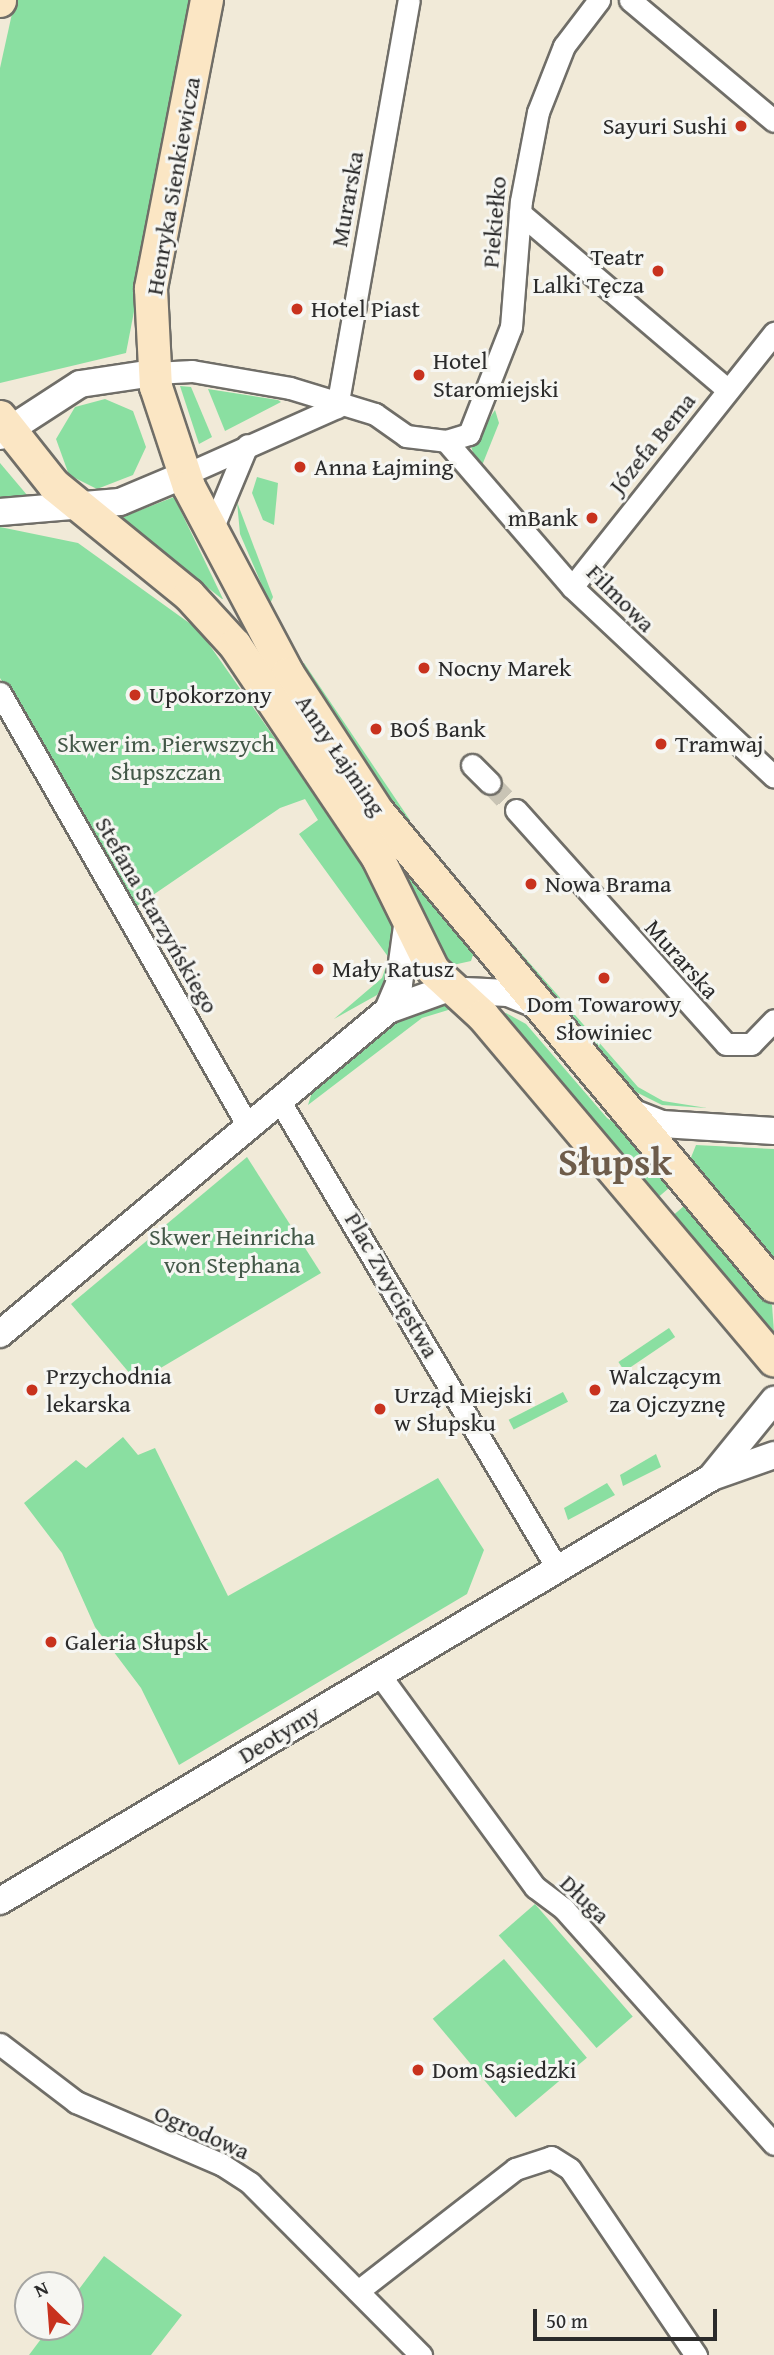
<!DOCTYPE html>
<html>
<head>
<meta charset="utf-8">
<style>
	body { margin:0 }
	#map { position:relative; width:774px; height:2355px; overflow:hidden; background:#f1ead8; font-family:"Gentium Book Plus",serif }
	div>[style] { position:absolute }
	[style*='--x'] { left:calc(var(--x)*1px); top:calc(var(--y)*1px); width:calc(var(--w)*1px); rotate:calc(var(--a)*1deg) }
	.green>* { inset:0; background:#8adfa1; transform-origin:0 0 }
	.minor-tunnel>* { height:21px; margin-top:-10.5px; transform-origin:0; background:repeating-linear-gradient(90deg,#c9c4b5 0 21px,transparent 0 31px) }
	.roads { filter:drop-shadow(2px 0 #706e68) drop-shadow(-2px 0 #706e68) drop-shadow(0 2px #706e68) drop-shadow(0 -2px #706e68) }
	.minor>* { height:21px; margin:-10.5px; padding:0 10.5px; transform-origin:10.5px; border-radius:10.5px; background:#fff }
	.tertiary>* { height:26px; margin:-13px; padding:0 13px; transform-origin:13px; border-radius:13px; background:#fff }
	.secondary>* { height:32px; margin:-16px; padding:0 16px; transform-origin:16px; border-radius:16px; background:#fbe6c4 }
	.dots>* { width:19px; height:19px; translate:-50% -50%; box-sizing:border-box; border:4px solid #f6f6f2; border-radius:50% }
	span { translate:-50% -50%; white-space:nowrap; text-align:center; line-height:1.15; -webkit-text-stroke:6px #f6f6f2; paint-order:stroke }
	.poi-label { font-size:24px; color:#2b2b2b }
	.right { translate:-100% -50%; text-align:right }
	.left { translate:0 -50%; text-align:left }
	.street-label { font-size:24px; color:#2b2b2b }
	.park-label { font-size:24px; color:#435848 }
	.town-label { font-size:38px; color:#6e5c4a; font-weight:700 }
	.north { position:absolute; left:14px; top:2271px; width:70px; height:70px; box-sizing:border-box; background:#f6f6f2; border:2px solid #a5a5a2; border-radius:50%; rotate:335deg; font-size:19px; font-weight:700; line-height:28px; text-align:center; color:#2b2b2b }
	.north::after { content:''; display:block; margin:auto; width:24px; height:32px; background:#c8321e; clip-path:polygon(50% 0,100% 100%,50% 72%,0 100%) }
	.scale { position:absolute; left:533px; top:2309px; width:184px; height:32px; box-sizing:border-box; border:4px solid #2b2b2b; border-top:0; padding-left:9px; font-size:21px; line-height:24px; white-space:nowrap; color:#2b2b2b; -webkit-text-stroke:5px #f6f6f2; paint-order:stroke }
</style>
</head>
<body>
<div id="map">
	<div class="green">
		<div style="clip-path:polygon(15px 0,194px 0,126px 353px,0 383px,0 68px)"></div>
		<div style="clip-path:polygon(180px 386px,191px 387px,212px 437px,199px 444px)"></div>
		<div style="clip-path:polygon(208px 389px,278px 400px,281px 402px,225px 431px)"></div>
		<div style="clip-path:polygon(105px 399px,133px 411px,146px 447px,133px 475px,97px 489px,69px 475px,56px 439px,75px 407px)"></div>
		<div style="clip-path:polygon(495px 410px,499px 423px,479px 473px,471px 446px)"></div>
		<div style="clip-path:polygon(0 463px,27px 495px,27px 496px,0 498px)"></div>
		<div style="clip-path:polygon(257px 477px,278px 483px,274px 525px,263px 520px,252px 493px)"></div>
		<div style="clip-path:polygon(174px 497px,223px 599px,222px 599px,120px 518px)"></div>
		<div style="clip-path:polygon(237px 502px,273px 597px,270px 604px,240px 534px)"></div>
		<div style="clip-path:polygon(0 527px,78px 543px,199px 630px,383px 893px,397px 933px,390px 975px,377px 995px,334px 1019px,382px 978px,389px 958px,299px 834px,318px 820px,305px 799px,280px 808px,134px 908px,0 678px)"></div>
		<div style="left:304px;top:663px;width:190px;height:6px;rotate:56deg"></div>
		<div style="clip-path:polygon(404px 865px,475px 949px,471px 961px,439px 968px,433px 959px)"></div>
		<div style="clip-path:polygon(450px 872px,638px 1087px,663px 1101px,707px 1108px,662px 1105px,634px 1091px)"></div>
		<div style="clip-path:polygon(437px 1005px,458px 1007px,422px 1018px,308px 1105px,313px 1089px,389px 1026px)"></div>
		<div style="clip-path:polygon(506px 1013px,526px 1024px,607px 1118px,641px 1142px,676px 1182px,655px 1200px,502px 1015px)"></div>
		<div style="clip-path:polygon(696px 1145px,774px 1149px,774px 1265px,690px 1160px)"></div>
		<div style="clip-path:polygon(247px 1157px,321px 1273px,137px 1382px,71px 1304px)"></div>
		<div style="clip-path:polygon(691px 1200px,772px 1305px,774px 1332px,670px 1218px)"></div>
		<div style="left:669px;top:1328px;width:11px;height:61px;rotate:56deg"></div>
		<div style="left:563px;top:1392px;width:11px;height:61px;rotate:63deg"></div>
		<div style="clip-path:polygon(123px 1437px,138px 1455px,155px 1448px,228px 1596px,438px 1478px,484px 1550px,467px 1594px,179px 1765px,141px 1688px,95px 1627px,62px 1553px,24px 1503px,76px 1460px,86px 1468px)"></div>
		<div style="clip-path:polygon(656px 1454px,661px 1467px,623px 1486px,620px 1475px)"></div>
		<div style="clip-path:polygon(607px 1483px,615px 1495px,568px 1520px,564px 1508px)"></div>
		<div style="left:535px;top:1904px;width:149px;height:48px;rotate:49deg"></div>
		<div style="left:504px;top:1959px;width:129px;height:93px;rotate:50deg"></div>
		<div style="clip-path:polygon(104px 2256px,182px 2315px,151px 2355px,29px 2355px,50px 2327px,70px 2327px,70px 2301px)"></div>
	</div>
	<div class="minor-tunnel">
		<div style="--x:490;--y:783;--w:37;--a:46"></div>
	</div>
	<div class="roads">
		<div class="minor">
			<div style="--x:630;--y:0;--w:188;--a:40"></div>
			<div style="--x:520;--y:213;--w:273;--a:40.4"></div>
			<div style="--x:154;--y:373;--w:38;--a:-3"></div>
			<div style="--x:192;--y:371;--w:99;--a:9.8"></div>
			<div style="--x:290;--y:388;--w:89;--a:17"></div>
			<div style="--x:375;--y:414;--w:38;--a:35"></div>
			<div style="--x:406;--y:436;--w:40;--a:7.1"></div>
			<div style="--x:446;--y:441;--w:24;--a:-17"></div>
			<div style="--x:469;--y:434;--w:115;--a:-68.6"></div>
			<div style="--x:511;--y:327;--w:126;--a:-85.5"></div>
			<div style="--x:521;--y:201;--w:91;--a:-79.2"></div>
			<div style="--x:538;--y:112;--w:71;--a:-68.5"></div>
			<div style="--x:564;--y:46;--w:58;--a:-52.7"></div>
			<div style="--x:337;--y:407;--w:413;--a:-80"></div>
			<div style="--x:446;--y:441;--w:193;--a:49.2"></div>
			<div style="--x:572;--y:587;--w:277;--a:43.2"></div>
			<div style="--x:184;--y:475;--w:167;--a:-24"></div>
			<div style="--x:210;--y:534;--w:96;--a:-67.4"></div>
			<div style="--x:572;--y:587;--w:325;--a:-51.5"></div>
			<div style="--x:0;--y:693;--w:499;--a:60.2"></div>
			<div style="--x:472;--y:765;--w:25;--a:45"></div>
			<div style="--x:516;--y:810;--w:314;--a:48.1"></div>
			<div style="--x:726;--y:1044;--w:25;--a:0"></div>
			<div style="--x:751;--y:1044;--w:33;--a:-46"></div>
			<div style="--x:279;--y:1100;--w:544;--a:59.29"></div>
			<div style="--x:379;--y:1674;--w:264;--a:53.8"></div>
			<div style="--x:535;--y:1887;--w:36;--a:37"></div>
			<div style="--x:564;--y:1909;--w:315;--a:48.2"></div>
			<div style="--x:0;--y:2044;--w:96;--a:37.3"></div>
			<div style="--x:76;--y:2102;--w:158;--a:23.2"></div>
			<div style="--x:221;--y:2164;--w:35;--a:33"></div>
			<div style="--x:250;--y:2183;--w:243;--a:45.2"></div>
			<div style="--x:358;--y:2291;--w:199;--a:-37.8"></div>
			<div style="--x:515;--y:2169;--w:38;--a:-18"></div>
			<div style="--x:551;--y:2157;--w:22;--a:32"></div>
			<div style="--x:570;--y:2169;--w:225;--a:55.9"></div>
		</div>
		<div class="tertiary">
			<div style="--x:0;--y:436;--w:95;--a:-33"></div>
			<div style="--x:80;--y:384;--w:75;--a:-8.5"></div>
			<div style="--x:0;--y:512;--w:120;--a:-4.8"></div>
			<div style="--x:120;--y:502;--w:69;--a:-22.9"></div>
			<div style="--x:388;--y:1010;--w:28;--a:-67"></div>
			<div style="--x:399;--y:984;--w:59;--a:-82.1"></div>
			<div style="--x:636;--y:1114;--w:28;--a:21"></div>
			<div style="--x:662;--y:1124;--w:112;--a:3.6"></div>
			<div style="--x:0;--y:1334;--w:505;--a:-39.86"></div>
			<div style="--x:388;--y:1010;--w:59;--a:-19.7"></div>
			<div style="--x:444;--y:990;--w:64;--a:2.7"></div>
			<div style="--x:508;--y:993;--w:35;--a:22"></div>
			<div style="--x:713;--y:1475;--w:97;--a:-50.9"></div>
			<div style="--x:0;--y:1901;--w:829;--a:-30.77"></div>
			<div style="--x:712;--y:1477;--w:66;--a:-19.5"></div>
		</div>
		<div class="secondary">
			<div style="--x:207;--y:0;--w:294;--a:101"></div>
			<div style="--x:151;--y:289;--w:98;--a:87.1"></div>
			<div style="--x:156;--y:387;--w:105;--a:71.7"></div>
			<div style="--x:189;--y:487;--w:212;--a:62.1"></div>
			<div style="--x:288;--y:674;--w:165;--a:56.9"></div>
			<div style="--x:378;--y:812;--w:618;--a:50.12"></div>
			<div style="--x:0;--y:1;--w:1;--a:-90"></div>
			<div style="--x:0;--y:417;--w:87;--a:51.5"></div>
			<div style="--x:54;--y:485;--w:174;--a:39.2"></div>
			<div style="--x:189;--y:595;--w:68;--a:47.4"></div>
			<div style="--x:235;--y:645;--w:257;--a:56.1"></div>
			<div style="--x:378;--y:858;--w:125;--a:63.8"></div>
			<div style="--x:433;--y:970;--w:68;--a:42.6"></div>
			<div style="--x:483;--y:1016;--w:451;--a:49.8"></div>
		</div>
	</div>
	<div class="dots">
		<div style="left:741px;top:126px;background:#c8321e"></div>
		<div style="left:658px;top:271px;background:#c8321e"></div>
		<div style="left:297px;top:309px;background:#c8321e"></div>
		<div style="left:419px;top:375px;background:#c8321e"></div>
		<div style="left:300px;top:467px;background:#c8321e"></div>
		<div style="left:592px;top:518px;background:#c8321e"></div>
		<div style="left:424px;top:668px;background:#c8321e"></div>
		<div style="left:135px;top:695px;background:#c8321e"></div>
		<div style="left:376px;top:729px;background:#c8321e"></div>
		<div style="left:661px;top:744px;background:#c8321e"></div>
		<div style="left:531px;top:884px;background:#c8321e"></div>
		<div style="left:318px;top:969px;background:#c8321e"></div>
		<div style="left:604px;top:978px;background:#c8321e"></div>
		<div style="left:32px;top:1390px;background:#c8321e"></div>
		<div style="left:595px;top:1390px;background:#c8321e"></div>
		<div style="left:380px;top:1409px;background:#c8321e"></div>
		<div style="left:51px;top:1642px;background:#c8321e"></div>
		<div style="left:418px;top:2070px;background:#c8321e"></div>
	</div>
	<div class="poi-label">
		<span class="right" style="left:727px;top:126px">Sayuri Sushi</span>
		<span class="right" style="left:644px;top:271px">Teatr<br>Lalki Tęcza</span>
		<span class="left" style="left:311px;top:309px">Hotel Piast</span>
		<span class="left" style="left:433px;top:375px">Hotel<br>Staromiejski</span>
		<span class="left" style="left:314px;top:467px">Anna Łajming</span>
		<span class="right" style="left:578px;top:518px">mBank</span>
		<span class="left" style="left:438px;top:668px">Nocny Marek</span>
		<span class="left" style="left:149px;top:695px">Upokorzony</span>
		<span class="left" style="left:390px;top:729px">BOŚ Bank</span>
		<span class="left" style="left:675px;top:744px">Tramwaj</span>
		<span class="left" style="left:545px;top:884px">Nowa Brama</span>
		<span class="left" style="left:332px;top:969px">Mały Ratusz</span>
		<span style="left:604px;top:1018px">Dom Towarowy<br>Słowiniec</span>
		<span class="left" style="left:46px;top:1390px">Przychodnia<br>lekarska</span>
		<span class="left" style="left:609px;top:1390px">Walczącym<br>za Ojczyznę</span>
		<span class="left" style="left:394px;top:1409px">Urząd Miejski<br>w Słupsku</span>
		<span class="left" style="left:65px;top:1642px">Galeria Słupsk</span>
		<span class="left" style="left:432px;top:2070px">Dom Sąsiedzki</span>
	</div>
	<div class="street-label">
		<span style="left:173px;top:186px;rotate:-80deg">Henryka Sienkiewicza</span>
		<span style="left:347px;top:199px;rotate:-80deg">Murarska</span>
		<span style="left:494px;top:222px;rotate:-85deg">Piekiełko</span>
		<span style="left:652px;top:443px;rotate:-51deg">Józefa Bema</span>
		<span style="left:621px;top:598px;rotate:45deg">Filmowa</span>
		<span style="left:341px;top:755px;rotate:56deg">Anny Łajming</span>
		<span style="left:157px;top:915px;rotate:60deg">Stefana Starzyńskiego</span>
		<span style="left:682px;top:959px;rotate:48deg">Murarska</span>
		<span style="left:392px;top:1285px;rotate:60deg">Plac Zwycięstwa</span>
		<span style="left:279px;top:1734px;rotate:-31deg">Deotymy</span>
		<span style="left:585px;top:1899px;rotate:44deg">Długa</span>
		<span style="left:202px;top:2132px;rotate:24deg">Ogrodowa</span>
	</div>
	<div class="park-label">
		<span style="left:166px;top:758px">Skwer im. Pierwszych<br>Słupszczan</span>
		<span style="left:232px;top:1251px">Skwer Heinricha<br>von Stephana</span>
	</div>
	<div class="town-label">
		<span style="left:615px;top:1162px">Słupsk</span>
	</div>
	<div class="north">N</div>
	<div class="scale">50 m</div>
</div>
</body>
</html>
